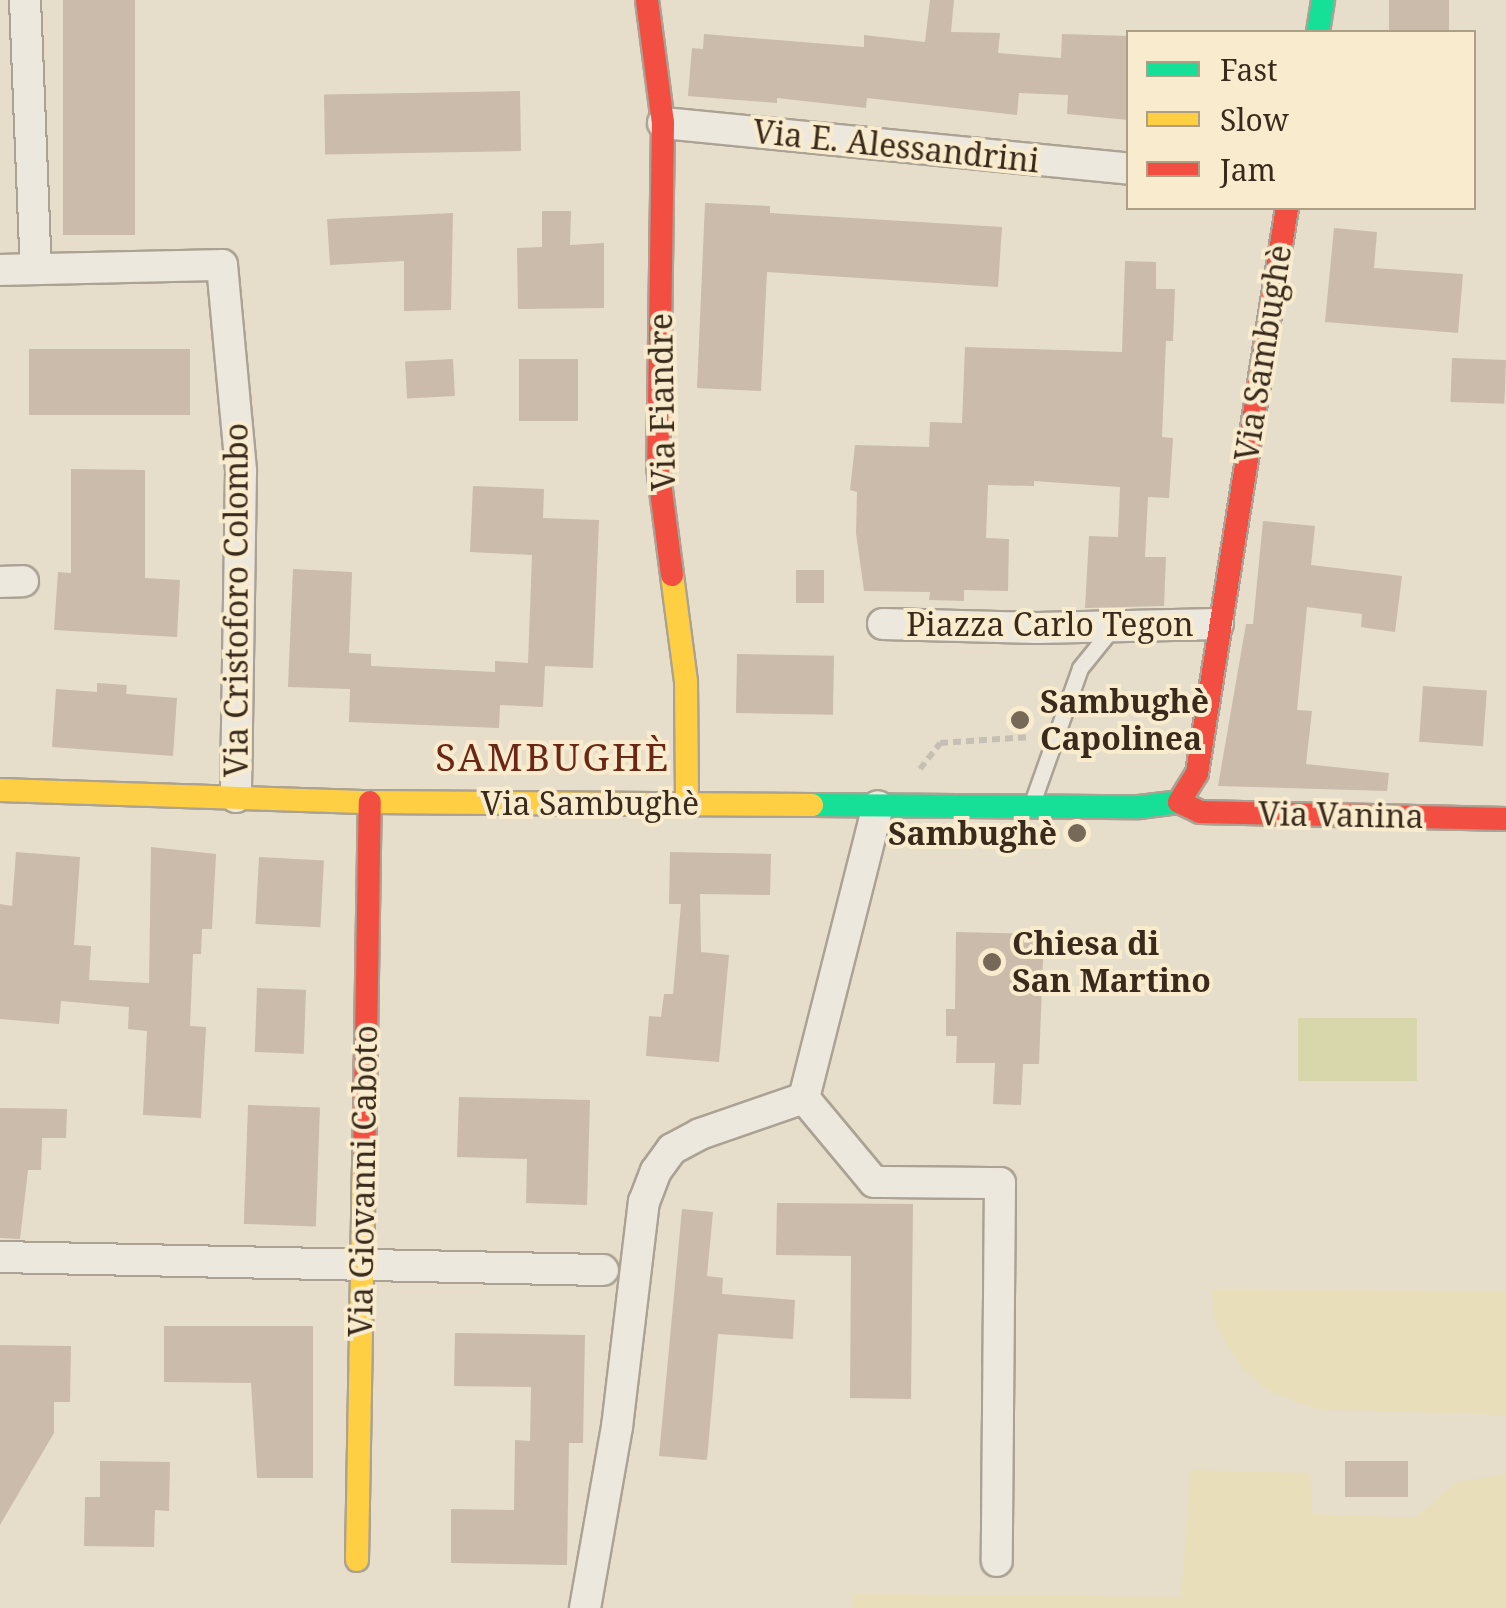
<!DOCTYPE html>
<html>
<head>
<meta charset="utf-8">
<style>
	body { margin:0 }
	#map { position:relative; width:1506px; height:1608px; overflow:hidden; background:#e6deca; font-family:"Noto Serif",serif }
	div>[style] { position:absolute }
	[style*='--x'] { left:calc(var(--x)*1px); top:calc(var(--y)*1px); width:calc(var(--w)*1px); rotate:calc(var(--a)*1deg) }
	.farmland>* { inset:0; background:#e8deb9 }
	.green>* { inset:0; background:#d7d7ab; transform-origin:0 0 }
	.building>* { inset:0; background:#cabbaa; transform-origin:0 0 }
	.path>* { height:6px; margin-top:-3px; transform-origin:0; background:repeating-linear-gradient(90deg,#c6bfb3 0 8px,transparent 0 13px) }
	.roads { filter:drop-shadow(2px 0 #aba294) drop-shadow(-2px 0 #aba294) drop-shadow(0 2px #aba294) drop-shadow(0 -2px #aba294) }
	.lane>* { height:15px; margin:-7.5px; padding:0 7.5px; transform-origin:7.5px; border-radius:7.5px; background:#ede8dd }
	.street>* { height:30px; margin:-15px; padding:0 15px; transform-origin:15px; border-radius:15px; background:#ede8dd }
	.fast>* { height:22px; margin:-11px; padding:0 11px; transform-origin:11px; border-radius:11px; background:#16e098 }
	.slow>* { height:22px; margin:-11px; padding:0 11px; transform-origin:11px; border-radius:11px; background:#ffcf43 }
	.jam>* { height:22px; margin:-11px; padding:0 11px; transform-origin:11px; border-radius:11px; background:#f24e42 }
	.dots>* { width:28px; height:28px; translate:-50% -50%; box-sizing:border-box; border:5px solid #f9ecce; border-radius:50% }
	span { translate:-50% -50%; white-space:nowrap; text-align:center; line-height:1.15; -webkit-text-stroke:8px #f9ecce; paint-order:stroke }
	.street-label { font-size:32px; color:#3a2a1b }
	.poi-label { font-size:32px; color:#3a2a1b; font-weight:700 }
	.left { translate:0 -50%; text-align:left }
	.right { translate:-100% -50%; text-align:right }
	.quarter-label { font-size:38px; color:#6b2716; letter-spacing:2.5px }
	.legend { position:absolute; left:1126px; top:30px; width:350px; height:180px; box-sizing:border-box; background:#f9ecce; border:2px solid #ad9e86; margin:0; padding:12px 18px; list-style:none; font-size:30px; color:#3a2a1b }
	.legend li { display:flex; align-items:center; gap:20px; height:50px }
	.legend b { width:50px; border:2px solid #ad9e86 }
</style>
</head>
<body>
<div id="map">
	<div class="farmland">
		<div style="clip-path:polygon(1212px 1290px,1506px 1291px,1506px 1415px,1316px 1409px,1267px 1390px,1241px 1367px,1215px 1323px)"></div>
		<div style="clip-path:polygon(1191px 1470px,1310px 1473px,1312px 1514px,1416px 1518px,1455px 1483px,1506px 1474px,1506px 1608px,853px 1608px,854px 1594px,1181px 1597px)"></div>
	</div>
	<div class="green">
		<div style="left:1298px;top:1018px;width:119px;height:63px"></div>
	</div>
	<div class="building">
		<div style="left:63px;top:0;width:72px;height:235px"></div>
		<div style="clip-path:polygon(930px 0,954px 0,951px 32px,1000px 33px,998px 53px,1061px 58px,1062px 34px,1128px 36px,1128px 120px,1067px 114px,1068px 95px,1019px 93px,1017px 115px,867px 98px,866px 108px,777px 98px,777px 103px,688px 96px,692px 48px,703px 49px,704px 34px,864px 47px,864px 35px,925px 42px)"></div>
		<div style="left:1389px;top:0;width:60px;height:32px"></div>
		<div style="left:520px;top:91px;width:60px;height:196px;rotate:89deg"></div>
		<div style="clip-path:polygon(705px 203px,770px 206px,770px 213px,1002px 227px,998px 287px,767px 272px,761px 391px,697px 388px)"></div>
		<div style="clip-path:polygon(542px 211px,571px 211px,570px 245px,604px 243px,604px 308px,518px 309px,517px 248px,542px 247px)"></div>
		<div style="clip-path:polygon(453px 213px,451px 310px,404px 311px,404px 261px,330px 265px,327px 219px)"></div>
		<div style="clip-path:polygon(1334px 228px,1377px 232px,1374px 268px,1463px 274px,1458px 333px,1325px 322px)"></div>
		<div style="clip-path:polygon(1125px 261px,1156px 262px,1156px 289px,1175px 289px,1173px 341px,1166px 341px,1162px 437px,1173px 438px,1169px 498px,1148px 497px,1145px 557px,1166px 557px,1164px 606px,1085px 608px,1089px 536px,1118px 537px,1120px 487px,1034px 481px,1034px 486px,988px 485px,986px 538px,1009px 539px,1008px 591px,964px 590px,964px 601px,929px 600px,930px 592px,864px 591px,856px 533px,857px 492px,850px 490px,855px 445px,929px 447px,930px 422px,962px 423px,965px 347px,1122px 352px)"></div>
		<div style="left:29px;top:349px;width:161px;height:66px"></div>
		<div style="left:1452px;top:358px;width:54px;height:44px;rotate:2deg"></div>
		<div style="left:453px;top:359px;width:37px;height:48px;rotate:87deg"></div>
		<div style="left:519px;top:359px;width:59px;height:62px"></div>
		<div style="clip-path:polygon(71px 469px,145px 470px,145px 578px,180px 580px,177px 637px,54px 630px,58px 572px,71px 573px)"></div>
		<div style="clip-path:polygon(473px 486px,544px 489px,543px 518px,599px 520px,593px 668px,545px 666px,543px 707px,500px 705px,499px 728px,349px 722px,350px 689px,288px 687px,293px 569px,352px 572px,349px 653px,371px 654px,371px 666px,495px 672px,495px 661px,528px 663px,532px 555px,470px 552px)"></div>
		<div style="clip-path:polygon(1263px 521px,1315px 526px,1311px 565px,1402px 576px,1395px 632px,1361px 627px,1362px 614px,1307px 607px,1297px 710px,1312px 711px,1306px 764px,1389px 773px,1387px 791px,1218px 786px,1246px 624px,1253px 624px)"></div>
		<div style="left:824px;top:570px;width:33px;height:28px;rotate:90deg"></div>
		<div style="left:737px;top:654px;width:97px;height:59px;rotate:1deg"></div>
		<div style="clip-path:polygon(97px 683px,127px 685px,126px 694px,177px 698px,173px 756px,52px 747px,56px 689px,97px 692px)"></div>
		<div style="left:1423px;top:686px;width:64px;height:56px;rotate:4deg"></div>
		<div style="clip-path:polygon(151px 847px,216px 854px,212px 929px,202px 929px,201px 954px,193px 954px,190px 1026px,206px 1027px,201px 1118px,143px 1115px,147px 1031px,128px 1029px,129px 1007px,61px 1001px,59px 1024px,0 1019px,0 904px,12px 906px,16px 852px,80px 857px,74px 945px,91px 946px,89px 980px,149px 983px)"></div>
		<div style="clip-path:polygon(670px 852px,771px 854px,770px 895px,700px 894px,701px 952px,729px 955px,719px 1062px,646px 1056px,649px 1016px,661px 1017px,664px 994px,673px 994px,681px 904px,669px 904px)"></div>
		<div style="left:259px;top:857px;width:65px;height:67px;rotate:3deg"></div>
		<div style="clip-path:polygon(956px 932px,1044px 934px,1039px 1064px,1023px 1064px,1021px 1105px,993px 1104px,995px 1063px,956px 1063px,957px 1036px,946px 1036px,946px 1009px,955px 1009px)"></div>
		<div style="left:257px;top:988px;width:49px;height:64px;rotate:2deg"></div>
		<div style="clip-path:polygon(459px 1097px,590px 1100px,587px 1205px,526px 1203px,527px 1159px,457px 1157px)"></div>
		<div style="left:248px;top:1105px;width:72px;height:119px;rotate:2deg"></div>
		<div style="clip-path:polygon(0 1108px,67px 1109px,66px 1138px,42px 1138px,41px 1170px,28px 1170px,20px 1239px,0 1238px)"></div>
		<div style="clip-path:polygon(777px 1203px,913px 1204px,911px 1399px,850px 1398px,851px 1256px,776px 1255px)"></div>
		<div style="clip-path:polygon(682px 1209px,713px 1212px,707px 1276px,723px 1278px,722px 1294px,795px 1300px,793px 1339px,718px 1334px,707px 1460px,659px 1456px)"></div>
		<div style="clip-path:polygon(164px 1326px,313px 1326px,313px 1478px,257px 1478px,251px 1383px,164px 1382px)"></div>
		<div style="clip-path:polygon(455px 1333px,585px 1335px,583px 1443px,569px 1443px,567px 1565px,451px 1563px,451px 1509px,514px 1510px,515px 1440px,530px 1441px,531px 1387px,454px 1386px)"></div>
		<div style="clip-path:polygon(0 1345px,71px 1346px,70px 1402px,54px 1402px,54px 1433px,0 1525px)"></div>
		<div style="clip-path:polygon(100px 1461px,170px 1462px,169px 1511px,155px 1510px,154px 1547px,84px 1546px,85px 1497px,100px 1497px)"></div>
		<div style="left:1345px;top:1461px;width:63px;height:36px"></div>
	</div>
	<div class="path">
		<div style="--x:920;--y:769;--w:33;--a:-52"></div>
		<div style="--x:940;--y:743;--w:91;--a:-3.8"></div>
	</div>
	<div class="roads">
		<div class="lane">
			<div style="--x:1032;--y:803;--w:143;--a:-70.4"></div>
			<div style="--x:1080;--y:668;--w:54;--a:-51"></div>
		</div>
		<div class="street">
			<div style="--x:25;--y:0;--w:269;--a:87.7"></div>
			<div style="--x:663;--y:123;--w:467;--a:5.6"></div>
			<div style="--x:0;--y:270;--w:222;--a:-1.3"></div>
			<div style="--x:222;--y:265;--w:207;--a:84.7"></div>
			<div style="--x:241;--y:471;--w:326;--a:90.9"></div>
			<div style="--x:0;--y:582;--w:23;--a:-2"></div>
			<div style="--x:883;--y:624;--w:154;--a:1.5"></div>
			<div style="--x:1037;--y:628;--w:181;--a:-1.3"></div>
			<div style="--x:804;--y:1098;--w:109;--a:50.2"></div>
			<div style="--x:874;--y:1182;--w:126;--a:0.5"></div>
			<div style="--x:1000;--y:1183;--w:378;--a:90.5"></div>
			<div style="--x:804;--y:1098;--w:301;--a:-75.8"></div>
			<div style="--x:0;--y:1257;--w:603;--a:1.24"></div>
			<div style="--x:585;--y:1608;--w:184;--a:-80"></div>
			<div style="--x:617;--y:1427;--w:227;--a:-83.2"></div>
			<div style="--x:644;--y:1202;--w:33;--a:-69"></div>
			<div style="--x:656;--y:1171;--w:27;--a:-54"></div>
			<div style="--x:672;--y:1149;--w:32;--a:-28"></div>
			<div style="--x:700;--y:1134;--w:110;--a:-19.1"></div>
		</div>
		<div class="fast">
			<div style="--x:1318;--y:32;--w:32;--a:-81"></div>
			<div style="--x:812;--y:805;--w:327;--a:0.4"></div>
			<div style="--x:1139;--y:807;--w:40;--a:-7.1"></div>
		</div>
		<div class="slow">
			<div style="--x:672;--y:575;--w:108;--a:82.5"></div>
			<div style="--x:686;--y:682;--w:121;--a:89.5"></div>
			<div style="--x:0;--y:790;--w:370;--a:1.9"></div>
			<div style="--x:370;--y:802;--w:442;--a:0.4"></div>
			<div style="--x:357;--y:1560;--w:391;--a:-89"></div>
		</div>
		<div class="jam">
			<div style="--x:647;--y:0;--w:124;--a:82.6"></div>
			<div style="--x:663;--y:123;--w:344;--a:90.8"></div>
			<div style="--x:658;--y:467;--w:109;--a:82.6"></div>
			<div style="--x:1179;--y:802;--w:34;--a:-58"></div>
			<div style="--x:1197;--y:773;--w:572;--a:-80.95"></div>
			<div style="--x:1179;--y:802;--w:23;--a:25"></div>
			<div style="--x:1200;--y:812;--w:306;--a:1.3"></div>
			<div style="--x:364;--y:1169;--w:367;--a:-89.1"></div>
		</div>
	</div>
	<div class="dots">
		<div style="left:1020px;top:720px;background:#766958"></div>
		<div style="left:1077px;top:833px;background:#766958"></div>
		<div style="left:992px;top:962px;background:#766958"></div>
	</div>
	<div class="street-label">
		<span style="left:896px;top:146px;rotate:6deg">Via E. Alessandrini</span>
		<span style="left:1263px;top:353px;rotate:-81deg">Via Sambughè</span>
		<span style="left:662px;top:402px;rotate:-91deg">Via Fiandre</span>
		<span style="left:236px;top:600px;rotate:-90deg">Via Cristoforo Colombo</span>
		<span style="left:1050px;top:624px">Piazza Carlo Tegon</span>
		<span style="left:590px;top:803px">Via Sambughè</span>
		<span style="left:1341px;top:815px;rotate:1deg">Via Vanina</span>
		<span style="left:363px;top:1181px;rotate:-89deg">Via Giovanni Caboto</span>
	</div>
	<div class="poi-label">
		<span class="left" style="left:1040px;top:720px">Sambughè<br>Capolinea</span>
		<span class="right" style="left:1057px;top:833px">Sambughè</span>
		<span class="left" style="left:1012px;top:962px">Chiesa di<br>San Martino</span>
	</div>
	<div class="quarter-label">
		<span style="left:553px;top:757px">SAMBUGHÈ</span>
	</div>
	<ul class="legend">
	<li><b style="height:12px;background:#16e098"></b>Fast</li>
	<li><b style="height:12px;background:#ffcf43"></b>Slow</li>
	<li><b style="height:12px;background:#f24e42"></b>Jam</li>
	</ul>
</div>
</body>
</html>
